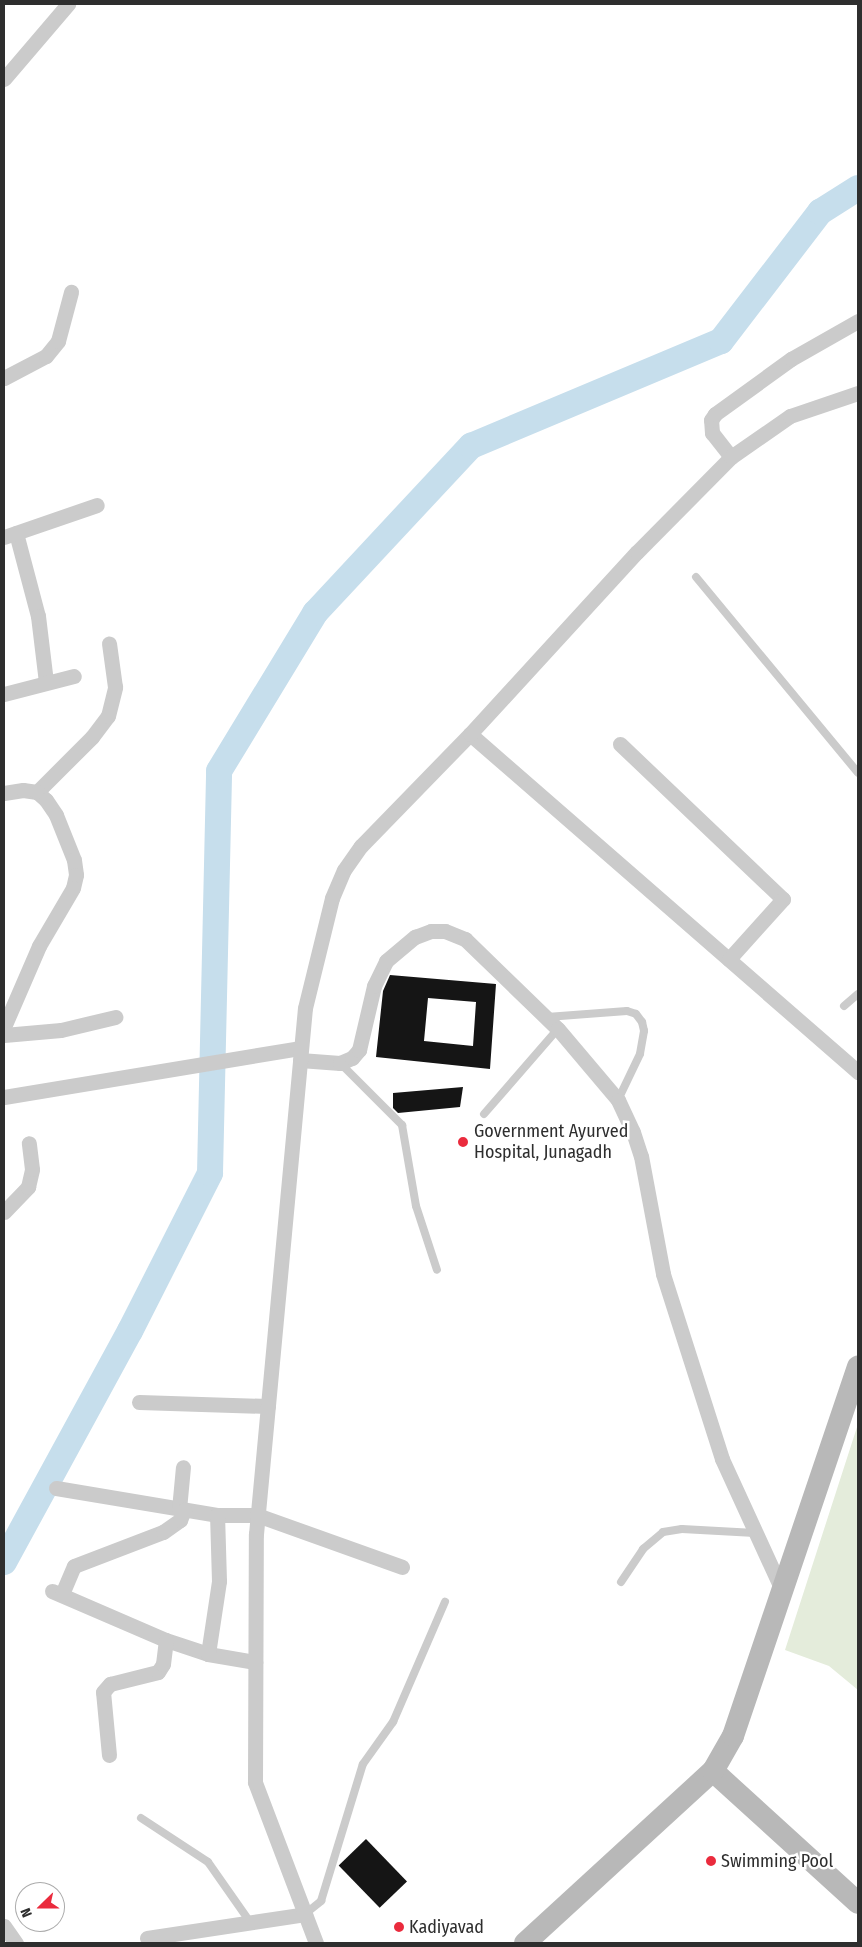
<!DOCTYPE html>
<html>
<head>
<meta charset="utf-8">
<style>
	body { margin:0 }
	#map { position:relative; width:862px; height:1947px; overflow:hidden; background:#fff; font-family:"Fira Sans Condensed",sans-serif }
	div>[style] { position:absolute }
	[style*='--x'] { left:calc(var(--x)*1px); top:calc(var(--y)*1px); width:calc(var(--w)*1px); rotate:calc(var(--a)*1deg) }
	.green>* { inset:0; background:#e4ecdb }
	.river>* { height:26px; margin:-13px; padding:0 13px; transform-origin:13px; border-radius:13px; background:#c6deec }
	.building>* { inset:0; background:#151515; transform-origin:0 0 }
	.lane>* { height:8px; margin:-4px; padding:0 4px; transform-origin:4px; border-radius:4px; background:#cbcbcb }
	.street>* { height:15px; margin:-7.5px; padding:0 7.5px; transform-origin:7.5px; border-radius:7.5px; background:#cbcbcb }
	.secondary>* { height:22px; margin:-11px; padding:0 11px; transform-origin:11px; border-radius:11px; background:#b8b8b8 }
	.dots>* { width:14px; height:14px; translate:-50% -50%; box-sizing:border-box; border:2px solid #fff; border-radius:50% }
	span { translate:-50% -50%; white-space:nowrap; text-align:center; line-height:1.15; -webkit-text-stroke:5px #fff; paint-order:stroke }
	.poi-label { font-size:18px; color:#2e2e2e }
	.left { translate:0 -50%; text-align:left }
	.frame { position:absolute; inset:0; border:5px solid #2e2e2e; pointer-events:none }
	.north { position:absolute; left:15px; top:1882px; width:50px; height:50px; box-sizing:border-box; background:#fff; border:1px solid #ababab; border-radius:50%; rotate:248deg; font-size:14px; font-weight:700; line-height:20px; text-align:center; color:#2e2e2e }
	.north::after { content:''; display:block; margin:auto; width:18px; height:22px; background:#ea2b3d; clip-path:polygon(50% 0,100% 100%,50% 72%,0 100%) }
</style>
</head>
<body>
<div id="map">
	<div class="green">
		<div style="clip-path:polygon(858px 1424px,858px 1690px,829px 1666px,785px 1650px)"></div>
	</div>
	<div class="river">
		<div style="--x:4;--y:1562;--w:263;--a:-61.4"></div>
		<div style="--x:130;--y:1331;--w:177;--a:-63.1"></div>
		<div style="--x:210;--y:1173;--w:402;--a:-88.7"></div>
		<div style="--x:219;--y:771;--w:185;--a:-58.7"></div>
		<div style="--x:315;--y:613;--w:229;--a:-47"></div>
		<div style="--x:471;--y:446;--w:271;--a:-22.8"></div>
		<div style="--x:721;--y:341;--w:163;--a:-52.5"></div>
		<div style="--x:820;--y:212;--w:45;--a:-32.3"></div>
	</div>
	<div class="building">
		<div style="clip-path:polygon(evenodd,390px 975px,496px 984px,490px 1069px,376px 1057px,383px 991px,390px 975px,428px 998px,476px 1002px,473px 1046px,424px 1041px,428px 998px)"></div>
		<div style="clip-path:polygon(463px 1087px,460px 1107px,398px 1113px,393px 1108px,393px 1093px)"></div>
		<div style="left:366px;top:1839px;width:59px;height:38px;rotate:46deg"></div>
	</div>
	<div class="lane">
		<div style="--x:696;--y:577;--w:254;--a:50.4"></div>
		<div style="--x:844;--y:1006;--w:18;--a:-41"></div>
		<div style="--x:547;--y:1017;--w:80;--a:-4.3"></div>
		<div style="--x:627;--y:1011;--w:9;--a:18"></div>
		<div style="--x:636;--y:1014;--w:10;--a:53"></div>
		<div style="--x:642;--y:1022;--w:9;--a:77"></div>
		<div style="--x:644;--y:1031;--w:23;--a:100"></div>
		<div style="--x:640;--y:1054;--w:51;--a:115.6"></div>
		<div style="--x:340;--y:1063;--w:88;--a:45"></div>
		<div style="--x:402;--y:1125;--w:82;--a:80.2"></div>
		<div style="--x:416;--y:1206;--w:67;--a:71.8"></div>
		<div style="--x:484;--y:1114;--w:113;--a:-49"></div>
		<div style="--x:621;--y:1582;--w:40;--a:-56"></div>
		<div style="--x:643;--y:1549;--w:26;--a:-40"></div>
		<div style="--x:663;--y:1532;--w:19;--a:-9"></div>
		<div style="--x:682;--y:1529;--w:73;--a:3.1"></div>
		<div style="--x:141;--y:1818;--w:80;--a:33.3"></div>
		<div style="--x:208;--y:1862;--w:73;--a:55"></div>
		<div style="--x:305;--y:1914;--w:21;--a:-39"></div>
		<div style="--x:321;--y:1901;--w:143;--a:-73"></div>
		<div style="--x:363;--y:1764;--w:52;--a:-54.5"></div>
		<div style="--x:393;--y:1722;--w:131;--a:-66.6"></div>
	</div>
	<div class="street">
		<div style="--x:4;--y:79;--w:99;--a:-49.5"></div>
		<div style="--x:4;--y:378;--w:47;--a:-27.6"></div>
		<div style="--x:46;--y:356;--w:19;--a:-51"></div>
		<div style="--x:58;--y:341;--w:51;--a:-75.1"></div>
		<div style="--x:731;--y:457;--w:31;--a:-128"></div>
		<div style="--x:712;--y:433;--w:13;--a:-94"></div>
		<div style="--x:711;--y:420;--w:7;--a:-56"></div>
		<div style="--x:715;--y:414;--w:94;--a:-35.9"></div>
		<div style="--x:791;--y:359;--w:77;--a:-29.6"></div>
		<div style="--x:16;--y:533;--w:86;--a:75.2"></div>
		<div style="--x:38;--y:616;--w:66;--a:83.1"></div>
		<div style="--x:4;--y:537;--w:98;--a:-19"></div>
		<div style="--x:4;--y:694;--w:72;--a:-14.4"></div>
		<div style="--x:470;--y:734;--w:515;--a:41.06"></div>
		<div style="--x:620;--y:744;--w:225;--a:43.6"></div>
		<div style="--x:783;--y:899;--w:81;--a:132"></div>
		<div style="--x:37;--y:792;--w:78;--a:-45"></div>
		<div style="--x:92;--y:737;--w:26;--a:-53"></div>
		<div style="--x:108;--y:716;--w:30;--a:-76"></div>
		<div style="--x:115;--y:687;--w:44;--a:-97.8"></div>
		<div style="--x:4;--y:793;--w:19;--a:-9"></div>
		<div style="--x:23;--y:790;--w:14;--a:8"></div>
		<div style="--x:37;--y:792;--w:12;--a:42"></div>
		<div style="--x:46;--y:800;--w:18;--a:56"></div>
		<div style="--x:56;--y:815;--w:48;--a:68.2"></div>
		<div style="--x:74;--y:860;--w:15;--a:82"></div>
		<div style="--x:76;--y:875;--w:13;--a:103"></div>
		<div style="--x:73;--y:888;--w:67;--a:120.4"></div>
		<div style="--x:39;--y:946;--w:88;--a:113.4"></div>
		<div style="--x:4;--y:1035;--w:57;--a:-5"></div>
		<div style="--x:61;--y:1030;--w:56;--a:-13.5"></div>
		<div style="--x:300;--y:1060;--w:40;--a:4.3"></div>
		<div style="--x:340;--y:1063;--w:13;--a:-23"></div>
		<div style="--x:352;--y:1058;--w:11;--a:-49"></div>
		<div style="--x:359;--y:1050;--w:66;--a:-76.8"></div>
		<div style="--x:374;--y:986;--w:28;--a:-64"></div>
		<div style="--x:386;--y:961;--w:38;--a:-40"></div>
		<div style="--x:415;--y:937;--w:17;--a:-21"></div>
		<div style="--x:431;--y:931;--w:14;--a:0"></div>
		<div style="--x:445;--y:931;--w:22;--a:22"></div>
		<div style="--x:465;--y:939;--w:129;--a:44.1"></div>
		<div style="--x:558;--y:1029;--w:93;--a:49.8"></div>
		<div style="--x:618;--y:1100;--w:35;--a:65"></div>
		<div style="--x:633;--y:1132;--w:25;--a:72"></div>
		<div style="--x:641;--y:1156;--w:120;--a:79.4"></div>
		<div style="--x:663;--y:1274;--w:194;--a:72.3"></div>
		<div style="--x:722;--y:1459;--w:146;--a:65.4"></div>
		<div style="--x:4;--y:1097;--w:301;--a:-9.4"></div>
		<div style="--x:4;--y:1212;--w:35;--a:-46"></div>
		<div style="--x:28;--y:1187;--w:18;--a:-77"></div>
		<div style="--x:32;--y:1169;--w:26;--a:-97"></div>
		<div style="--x:139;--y:1402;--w:129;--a:1.8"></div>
		<div style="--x:56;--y:1488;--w:163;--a:9.5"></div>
		<div style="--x:217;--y:1515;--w:40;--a:0"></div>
		<div style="--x:257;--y:1515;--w:154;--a:19.7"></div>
		<div style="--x:179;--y:1509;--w:42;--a:-84.6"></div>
		<div style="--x:52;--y:1591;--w:124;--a:23.3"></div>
		<div style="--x:166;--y:1640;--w:44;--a:18.4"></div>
		<div style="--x:208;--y:1654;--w:48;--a:9.7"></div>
		<div style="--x:62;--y:1594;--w:30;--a:-67"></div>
		<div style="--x:74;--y:1566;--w:95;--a:-20.9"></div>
		<div style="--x:163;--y:1532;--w:21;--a:-35"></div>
		<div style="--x:180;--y:1520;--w:11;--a:-68"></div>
		<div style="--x:208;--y:1654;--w:74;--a:-81.4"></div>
		<div style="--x:219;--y:1581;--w:66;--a:-91.7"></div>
		<div style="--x:109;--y:1755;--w:63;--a:-95.4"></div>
		<div style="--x:103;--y:1692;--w:11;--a:-49"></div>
		<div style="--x:110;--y:1684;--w:49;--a:-14"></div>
		<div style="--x:158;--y:1672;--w:9;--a:-58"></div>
		<div style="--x:163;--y:1664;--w:24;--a:-83"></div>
		<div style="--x:4;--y:1926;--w:21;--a:55"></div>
		<div style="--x:147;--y:1938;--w:160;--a:-8.6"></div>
		<div style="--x:316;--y:1943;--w:172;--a:-110.8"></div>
		<div style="--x:255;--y:1782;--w:248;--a:-89.8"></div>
		<div style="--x:256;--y:1534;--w:528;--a:-84.68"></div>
		<div style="--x:305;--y:1008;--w:113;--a:-76.2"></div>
		<div style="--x:332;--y:898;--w:30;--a:-67"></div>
		<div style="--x:344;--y:870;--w:29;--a:-55"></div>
		<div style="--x:361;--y:846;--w:156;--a:-45.8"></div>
		<div style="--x:470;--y:734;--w:247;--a:-47.5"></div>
		<div style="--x:637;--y:552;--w:134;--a:-45.3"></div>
		<div style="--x:731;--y:457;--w:72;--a:-34.8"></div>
		<div style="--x:790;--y:416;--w:72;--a:-18.7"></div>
	</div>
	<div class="secondary">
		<div style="--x:713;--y:1771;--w:196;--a:42.3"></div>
		<div style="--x:525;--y:1943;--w:255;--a:-42.5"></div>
		<div style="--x:713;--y:1771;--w:40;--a:-60.3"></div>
		<div style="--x:733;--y:1736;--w:390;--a:-71.3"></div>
	</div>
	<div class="dots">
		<div style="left:463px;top:1142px;background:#ea2b3d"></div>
		<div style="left:711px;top:1861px;background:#ea2b3d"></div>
		<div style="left:399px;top:1927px;background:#ea2b3d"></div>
	</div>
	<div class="poi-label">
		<span class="left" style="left:474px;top:1142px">Government Ayurved<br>Hospital, Junagadh</span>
		<span class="left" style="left:721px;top:1861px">Swimming Pool</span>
		<span class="left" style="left:409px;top:1927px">Kadiyavad</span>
	</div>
	<div class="frame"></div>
	<div class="north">N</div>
</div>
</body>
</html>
